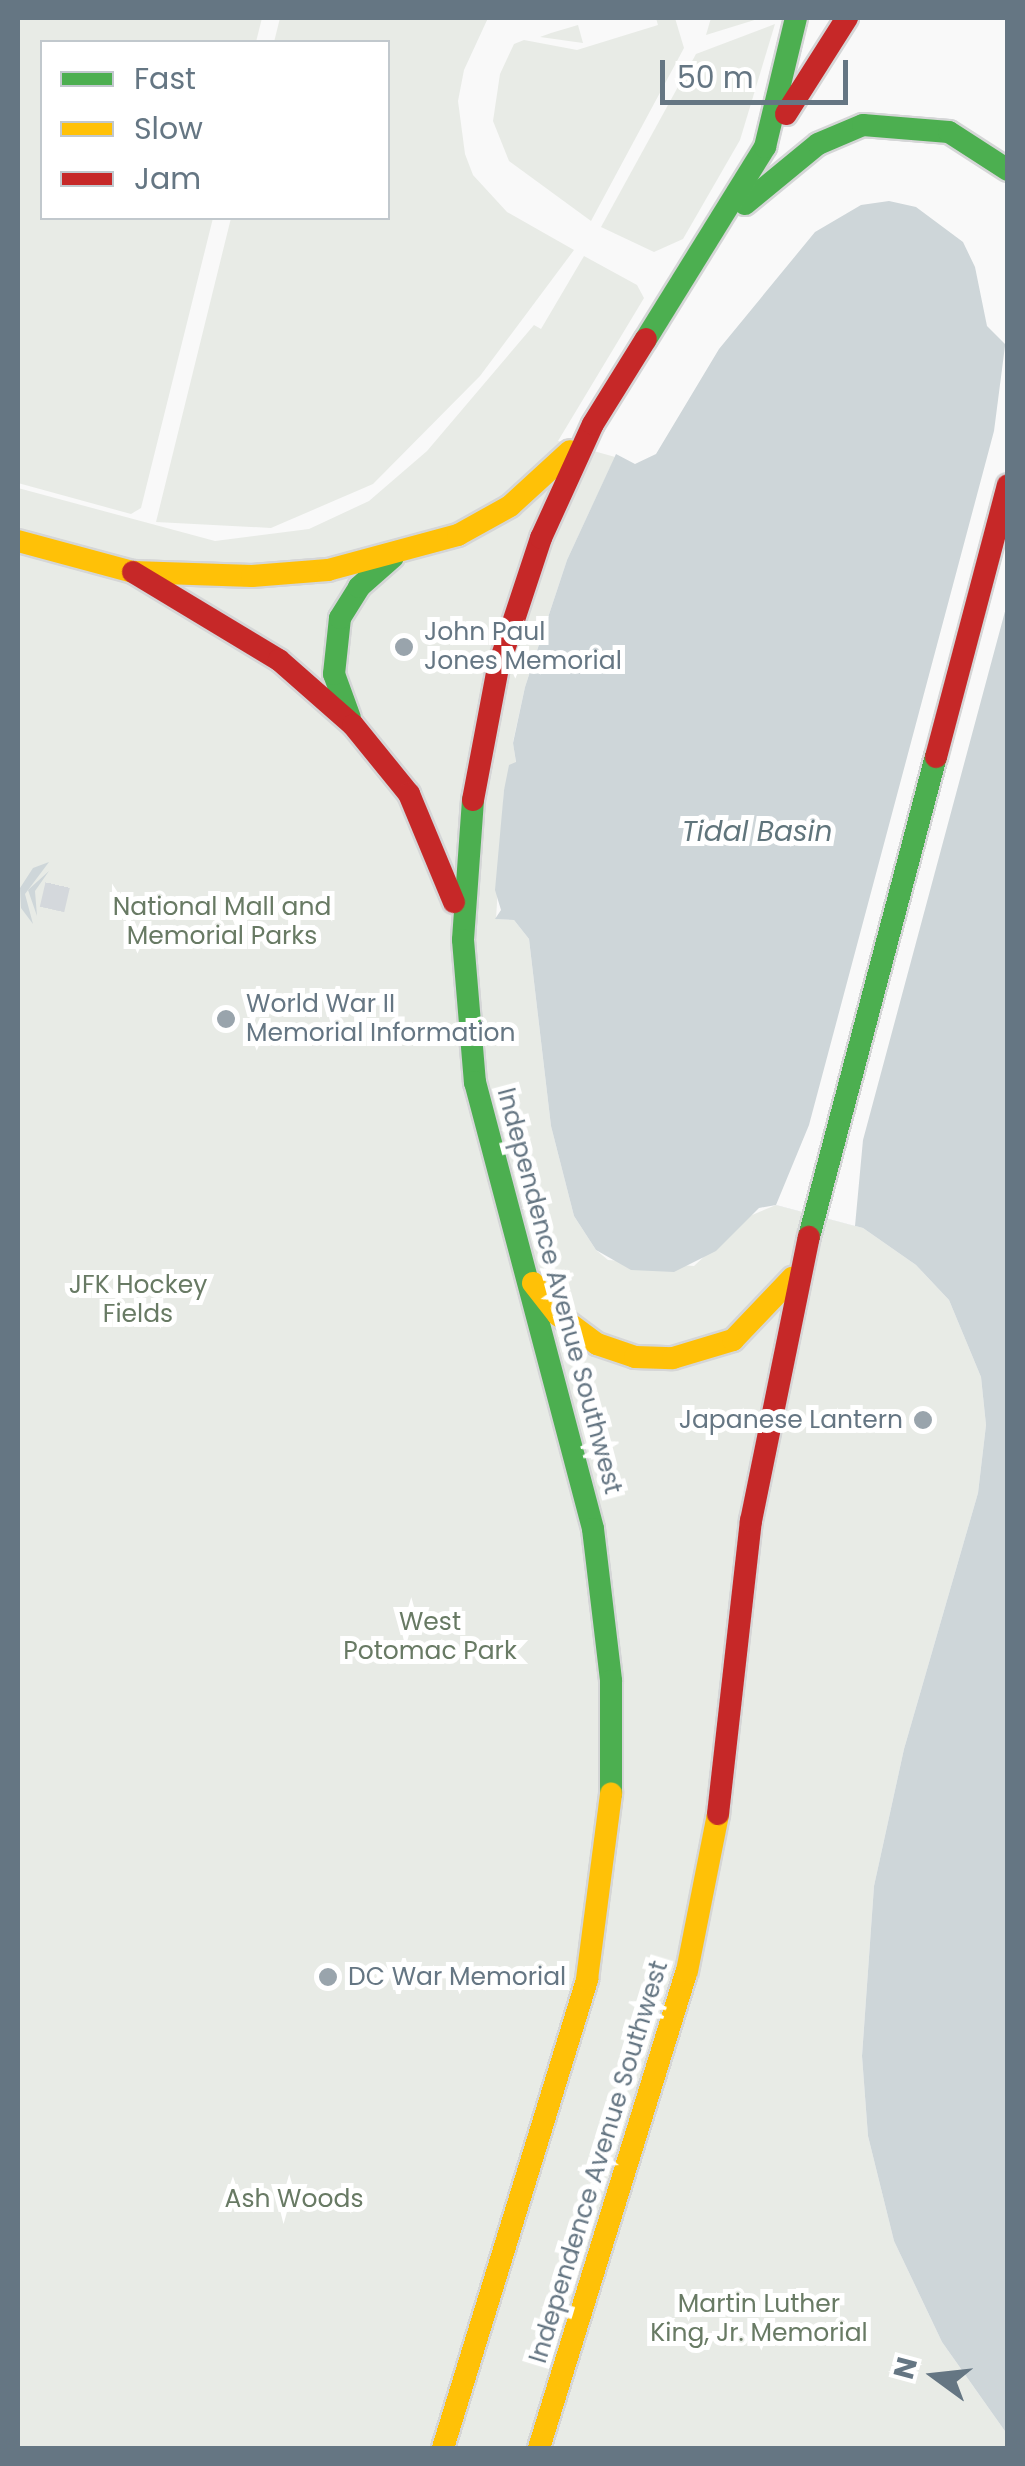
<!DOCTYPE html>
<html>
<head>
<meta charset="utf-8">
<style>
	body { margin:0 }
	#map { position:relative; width:1025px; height:2466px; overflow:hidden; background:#f9f9f9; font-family:Poppins,sans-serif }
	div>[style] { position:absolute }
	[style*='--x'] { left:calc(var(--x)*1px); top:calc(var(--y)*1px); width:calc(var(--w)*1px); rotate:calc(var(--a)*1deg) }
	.green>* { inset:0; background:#e8ebe6 }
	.water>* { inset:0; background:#ced6d9 }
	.pier>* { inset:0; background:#f9f9f9 }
	.street-tunnel>* { height:25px; margin-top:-12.5px; transform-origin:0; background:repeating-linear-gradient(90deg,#d4d8dc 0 25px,transparent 0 37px) }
	.roads { filter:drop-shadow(2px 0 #d5d6d7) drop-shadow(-2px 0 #d5d6d7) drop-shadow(0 2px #d5d6d7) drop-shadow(0 -2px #d5d6d7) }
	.fast>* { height:22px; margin:-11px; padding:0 11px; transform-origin:11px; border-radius:11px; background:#4caf50 }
	.slow>* { height:22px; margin:-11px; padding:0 11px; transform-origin:11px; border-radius:11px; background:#ffc107 }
	.jam>* { height:22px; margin:-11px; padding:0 11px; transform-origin:11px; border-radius:11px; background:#c62828 }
	.dots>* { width:28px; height:28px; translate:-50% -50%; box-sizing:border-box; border:5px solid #fff; border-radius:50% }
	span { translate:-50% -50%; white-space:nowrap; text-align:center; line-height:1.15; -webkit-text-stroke:10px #fff; paint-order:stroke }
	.poi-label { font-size:25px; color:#657683 }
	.left { translate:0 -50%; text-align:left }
	.right { translate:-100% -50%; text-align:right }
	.park-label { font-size:25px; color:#687a64 }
	.street-label { font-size:25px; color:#657683 }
	.water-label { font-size:28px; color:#60757c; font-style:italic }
	.frame { position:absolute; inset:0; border:20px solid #657683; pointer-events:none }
	.legend { position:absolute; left:40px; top:40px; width:350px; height:180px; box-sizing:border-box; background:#fff; border:2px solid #c1c8cd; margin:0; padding:12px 18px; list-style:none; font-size:30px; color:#657683 }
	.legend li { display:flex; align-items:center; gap:20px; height:50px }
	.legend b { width:50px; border:2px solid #c1c8cd }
	.north { position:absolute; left:885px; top:2326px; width:100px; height:100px; -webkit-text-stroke:8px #fff; paint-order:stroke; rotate:285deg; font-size:28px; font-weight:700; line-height:40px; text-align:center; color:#657683 }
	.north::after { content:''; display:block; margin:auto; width:35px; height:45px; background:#657683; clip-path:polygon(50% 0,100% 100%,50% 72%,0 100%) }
	.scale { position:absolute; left:660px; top:60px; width:188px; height:45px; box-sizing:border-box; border:5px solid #657683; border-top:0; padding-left:12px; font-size:30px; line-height:35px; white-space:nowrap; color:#657683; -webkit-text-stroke:8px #fff; paint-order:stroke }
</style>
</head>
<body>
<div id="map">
	<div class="green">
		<div style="clip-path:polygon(18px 18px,262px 18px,256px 42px,42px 42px,42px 218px,213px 218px,141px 508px,131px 514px,18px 483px)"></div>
		<div style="clip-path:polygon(280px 18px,488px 18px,464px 70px,458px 101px,465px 154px,473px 175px,507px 212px,574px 250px,480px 376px,373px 484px,271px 528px,156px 522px,231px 218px,388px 218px,388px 42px,274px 42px)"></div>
		<div style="clip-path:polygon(656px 18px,675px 18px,684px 48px,591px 221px,509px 161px,493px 121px,500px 74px,514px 44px,524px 40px,577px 50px,658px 25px)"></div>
		<div style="clip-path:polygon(711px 18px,761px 18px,706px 35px)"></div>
		<div style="clip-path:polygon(775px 24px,740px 140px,683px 239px,654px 252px,601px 227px,696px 54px)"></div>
		<div style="clip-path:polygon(578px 25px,583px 43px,540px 37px,551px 33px)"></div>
		<div style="clip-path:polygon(584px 256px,637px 285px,644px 298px,558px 441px,615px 457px,567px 560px,525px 687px,513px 742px,516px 763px,504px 790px,496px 919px,514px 920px,529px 939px,551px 1126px,574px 1216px,596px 1250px,608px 1260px,694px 1266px,745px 1218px,776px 1205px,863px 1228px,916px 1265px,949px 1300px,981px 1377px,986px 1425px,978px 1493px,904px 1749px,874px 1886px,862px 2056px,868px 2136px,894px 2241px,942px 2342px,1007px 2434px,1007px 2448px,18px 2448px,18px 488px,215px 541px,309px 529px,369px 501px,427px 451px,534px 325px,541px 329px)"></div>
	</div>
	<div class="water">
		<div style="clip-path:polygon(889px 201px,916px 207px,963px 242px,975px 267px,987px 326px,1008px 347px,1007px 2434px,942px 2342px,894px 2241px,868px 2136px,862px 2056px,874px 1886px,904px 1749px,978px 1493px,986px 1425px,981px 1377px,949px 1300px,916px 1265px,863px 1228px,776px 1205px,759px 1208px,716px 1251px,674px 1272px,631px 1270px,596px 1250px,574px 1216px,551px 1126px,529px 939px,514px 920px,495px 919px,501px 910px,495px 890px,504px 790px,509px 765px,516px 762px,513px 743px,525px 687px,567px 560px,616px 454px,635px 464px,656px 454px,719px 349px,815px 232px,861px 205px)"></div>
		<div style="clip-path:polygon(49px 862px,25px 894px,33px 924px,21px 908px,20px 888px,33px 868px)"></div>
		<div style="clip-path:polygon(49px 871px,35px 891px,37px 916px,28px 890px)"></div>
	</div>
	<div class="pier">
		<div style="clip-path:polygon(1005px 346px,1007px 604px,863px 1140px,855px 1226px,776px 1205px,809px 1125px,994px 431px)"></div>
	</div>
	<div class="street-tunnel">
		<div style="--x:52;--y:909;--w:27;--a:-77"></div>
	</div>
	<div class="roads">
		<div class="fast">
			<div style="--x:745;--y:204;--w:94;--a:-39.4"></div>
			<div style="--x:818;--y:144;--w:49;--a:-22.9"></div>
			<div style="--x:863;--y:125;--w:86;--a:4.7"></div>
			<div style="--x:949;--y:132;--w:70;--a:32.8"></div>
			<div style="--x:646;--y:339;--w:226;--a:-58.2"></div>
			<div style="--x:765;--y:147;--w:133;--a:-76.5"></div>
			<div style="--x:350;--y:718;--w:47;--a:-110"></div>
			<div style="--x:334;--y:674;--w:56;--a:-83.9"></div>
			<div style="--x:340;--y:618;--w:36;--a:-58"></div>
			<div style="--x:359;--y:587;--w:45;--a:-41.4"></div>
			<div style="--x:473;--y:800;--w:140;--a:94.1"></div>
			<div style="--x:463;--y:940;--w:143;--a:85.2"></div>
			<div style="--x:475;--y:1082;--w:462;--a:75.2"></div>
			<div style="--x:593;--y:1529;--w:153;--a:83.2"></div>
			<div style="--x:611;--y:1681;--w:113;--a:90"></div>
			<div style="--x:809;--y:1237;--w:497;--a:-75.2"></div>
		</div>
		<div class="slow">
			<div style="--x:18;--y:541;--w:119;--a:15.1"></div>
			<div style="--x:133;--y:572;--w:119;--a:1.9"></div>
			<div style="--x:252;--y:576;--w:76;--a:-4.5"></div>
			<div style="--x:328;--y:570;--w:135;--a:-15.1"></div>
			<div style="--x:458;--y:535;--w:60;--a:-29.1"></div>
			<div style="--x:510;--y:506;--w:81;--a:-42.5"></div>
			<div style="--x:533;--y:1283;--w:41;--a:52"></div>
			<div style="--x:558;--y:1315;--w:49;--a:36.6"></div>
			<div style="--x:597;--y:1344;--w:40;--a:18.9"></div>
			<div style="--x:635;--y:1357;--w:38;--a:2"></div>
			<div style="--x:673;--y:1358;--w:63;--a:-16.7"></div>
			<div style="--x:733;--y:1340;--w:86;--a:-46.4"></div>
			<div style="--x:443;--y:2448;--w:491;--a:-72.9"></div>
			<div style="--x:587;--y:1979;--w:187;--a:-82.6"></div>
			<div style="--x:539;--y:2448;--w:499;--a:-72.8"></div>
			<div style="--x:687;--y:1971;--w:160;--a:-78.8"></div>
		</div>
		<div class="jam">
			<div style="--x:786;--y:114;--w:114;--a:-57.6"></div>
			<div style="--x:133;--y:572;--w:170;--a:31.1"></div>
			<div style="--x:279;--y:660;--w:98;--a:41.3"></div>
			<div style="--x:353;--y:725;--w:89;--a:50.9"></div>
			<div style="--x:409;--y:794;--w:117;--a:67.4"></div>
			<div style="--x:936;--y:757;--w:281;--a:-75.2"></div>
			<div style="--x:473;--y:800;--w:134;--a:-79.3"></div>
			<div style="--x:498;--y:668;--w:137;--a:-71.7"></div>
			<div style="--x:541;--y:538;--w:125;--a:-65.5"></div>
			<div style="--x:593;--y:424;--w:100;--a:-58.1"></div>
			<div style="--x:718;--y:1814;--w:295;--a:-83.6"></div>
			<div style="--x:751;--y:1521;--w:290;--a:-78.5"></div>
		</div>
	</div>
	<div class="dots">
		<div style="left:404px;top:647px;background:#99a4ac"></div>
		<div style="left:226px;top:1019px;background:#99a4ac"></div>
		<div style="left:923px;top:1420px;background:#99a4ac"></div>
		<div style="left:328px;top:1977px;background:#99a4ac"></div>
	</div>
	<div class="poi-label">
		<span class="left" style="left:424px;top:647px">John Paul<br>Jones Memorial</span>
		<span class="left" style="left:246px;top:1019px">World War II<br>Memorial Information</span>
		<span class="right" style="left:903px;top:1420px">Japanese Lantern</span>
		<span class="left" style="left:348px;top:1977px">DC War Memorial</span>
	</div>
	<div class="park-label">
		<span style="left:222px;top:922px">National Mall and<br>Memorial Parks</span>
		<span style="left:138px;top:1300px">JFK Hockey<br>Fields</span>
		<span style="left:430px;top:1637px">West<br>Potomac Park</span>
		<span style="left:294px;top:2199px">Ash Woods</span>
		<span style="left:759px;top:2319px">Martin Luther<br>King, Jr. Memorial</span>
	</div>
	<div class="street-label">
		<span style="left:559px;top:1291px;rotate:75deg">Independence Avenue Southwest</span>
		<span style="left:599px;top:2162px;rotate:-73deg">Independence Avenue Southwest</span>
	</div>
	<div class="water-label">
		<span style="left:757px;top:832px">Tidal Basin</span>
	</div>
	<div class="frame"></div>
	<ul class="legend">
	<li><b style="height:12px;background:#4caf50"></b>Fast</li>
	<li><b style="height:12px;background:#ffc107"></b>Slow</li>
	<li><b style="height:12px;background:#c62828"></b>Jam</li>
	</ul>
	<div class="north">N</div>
	<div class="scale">50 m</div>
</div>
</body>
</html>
